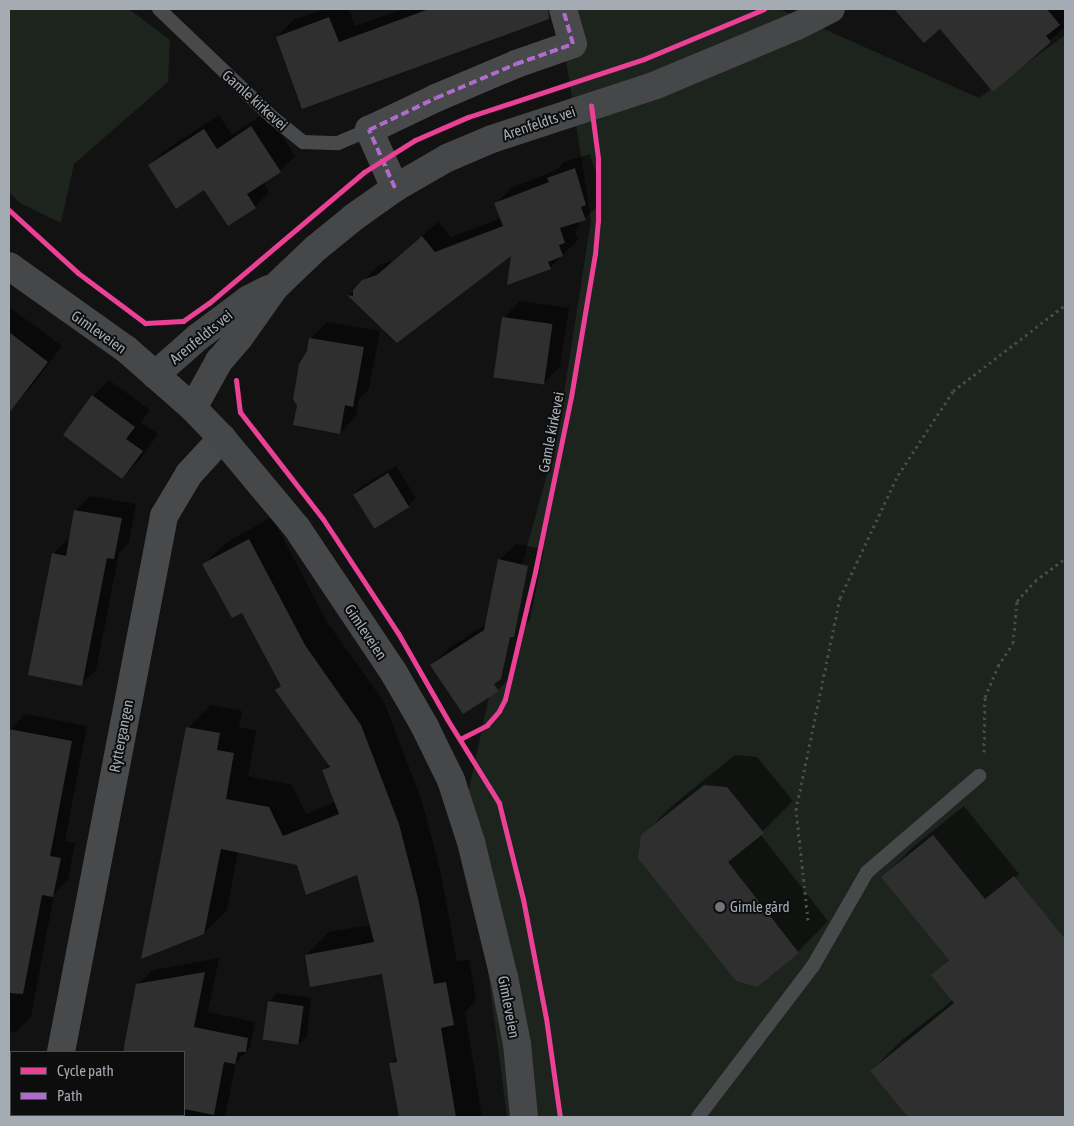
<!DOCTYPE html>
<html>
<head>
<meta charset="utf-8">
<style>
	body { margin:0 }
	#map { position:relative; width:1074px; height:1126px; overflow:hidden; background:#121213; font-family:"Asap Condensed",sans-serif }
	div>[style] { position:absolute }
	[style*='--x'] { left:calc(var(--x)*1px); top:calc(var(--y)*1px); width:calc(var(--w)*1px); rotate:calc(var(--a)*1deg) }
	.green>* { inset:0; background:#1d231d }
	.shadow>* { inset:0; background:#0007 }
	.building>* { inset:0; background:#2f2f30; transform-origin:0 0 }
	.path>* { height:3px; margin-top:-1.5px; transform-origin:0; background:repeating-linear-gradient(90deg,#484a4d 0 2.5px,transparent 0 6.5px) }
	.lane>* { height:14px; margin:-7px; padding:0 7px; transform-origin:7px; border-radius:7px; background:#47494b }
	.street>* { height:28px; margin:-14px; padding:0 14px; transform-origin:14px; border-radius:14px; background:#47494b }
	.secondary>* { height:28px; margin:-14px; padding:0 14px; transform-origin:14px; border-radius:14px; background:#464749 }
	.quiet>* { height:4px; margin-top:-2px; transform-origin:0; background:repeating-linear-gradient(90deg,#b06ccc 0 8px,transparent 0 12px) }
	.cycleway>* { height:5px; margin:-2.5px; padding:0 2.5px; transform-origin:2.5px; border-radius:2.5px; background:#ea4096 }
	.dots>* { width:14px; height:14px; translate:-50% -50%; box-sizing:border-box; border:2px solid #0d0d0e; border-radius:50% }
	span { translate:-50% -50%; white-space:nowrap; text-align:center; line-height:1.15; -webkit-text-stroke:4px #0d0d0e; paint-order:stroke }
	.street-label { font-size:15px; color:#a5abb3 }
	.poi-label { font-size:15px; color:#a5abb3 }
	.left { translate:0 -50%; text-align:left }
	.frame { position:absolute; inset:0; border:10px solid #a5abb3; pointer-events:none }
	.legend { position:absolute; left:10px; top:1051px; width:175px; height:65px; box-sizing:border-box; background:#0d0d0e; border:1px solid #4a4c50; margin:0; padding:6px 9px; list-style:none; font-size:15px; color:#a5abb3 }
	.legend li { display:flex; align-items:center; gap:10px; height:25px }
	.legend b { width:25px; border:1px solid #4a4c50 }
</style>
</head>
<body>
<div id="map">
	<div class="green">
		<div style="clip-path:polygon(9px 9px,129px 9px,170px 40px,168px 82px,74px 164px,61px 223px,20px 203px,9px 192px)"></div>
		<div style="clip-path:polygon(558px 9px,779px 9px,979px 98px,1065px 35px,1065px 1117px,507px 1117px,466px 803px,501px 641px,557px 438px,591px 220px)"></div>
	</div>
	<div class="shadow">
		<div style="clip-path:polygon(325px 9px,349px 9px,355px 26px,403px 9px,547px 9px,531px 24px,303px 108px,277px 37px,293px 20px)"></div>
		<div style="clip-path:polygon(897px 9px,954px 9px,957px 12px)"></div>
		<div style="clip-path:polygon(968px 9px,1065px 9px,1065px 18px,1063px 20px,1065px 27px,993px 91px,960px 15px)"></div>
		<div style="clip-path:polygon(266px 112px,295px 156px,280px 171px,263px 182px,269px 192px,255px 207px,149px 165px,164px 151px,219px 115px,232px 135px)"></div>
		<div style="clip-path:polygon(590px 154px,601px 188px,597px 193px,600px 203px,585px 219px,578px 221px,580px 226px,575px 231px,578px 240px,550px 268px,513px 253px,397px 342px,349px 295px,379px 265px,394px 260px,438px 222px,451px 237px,501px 218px,496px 203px,511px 188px,556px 170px,564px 162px)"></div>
		<div style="clip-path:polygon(520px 301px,569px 308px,560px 366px,544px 383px,504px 318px)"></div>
		<div style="clip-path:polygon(9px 307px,62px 346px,32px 386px,17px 401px,9px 395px)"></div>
		<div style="clip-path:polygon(327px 322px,380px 331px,369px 389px,359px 399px,356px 416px,340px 433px,298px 405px,310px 339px)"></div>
		<div style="clip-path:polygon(109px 380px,150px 410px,141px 422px,158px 434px,139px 461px,122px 477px,93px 396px)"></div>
		<div style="clip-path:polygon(396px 466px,416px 498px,408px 506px,354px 494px,362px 486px)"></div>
		<div style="clip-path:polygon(90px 496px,136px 504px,129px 543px,119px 553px,96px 670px,81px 684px,53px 554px,67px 540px,70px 540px,76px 510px)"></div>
		<div style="clip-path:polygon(272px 517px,327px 622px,384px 702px,422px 801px,441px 874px,457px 962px,469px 959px,476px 1001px,465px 1012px,482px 1117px,400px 1117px,390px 1064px,397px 1056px,383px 973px,306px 955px,329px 932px,371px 925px,358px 873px,238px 851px,227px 910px,204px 933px,188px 728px,211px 705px,242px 711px,239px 727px,256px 731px,248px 776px,292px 785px,306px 814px,335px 802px,323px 771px,329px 764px,277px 690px,282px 685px,243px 611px,204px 564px,227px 542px)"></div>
		<div style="clip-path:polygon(516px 544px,544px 549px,530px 620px,525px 625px,517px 661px,511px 668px,514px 674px,498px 690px,432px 665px,448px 649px,486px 624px,499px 560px)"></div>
		<div style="clip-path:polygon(25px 714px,87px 726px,65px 841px,75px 843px,68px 880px,54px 894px,31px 1017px,16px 1032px,9px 1031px,9px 734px,10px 730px)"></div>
		<div style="clip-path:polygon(735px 755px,757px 757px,793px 801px,760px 834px,828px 921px,798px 952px,642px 836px,673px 805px)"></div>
		<div style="clip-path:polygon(964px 806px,1019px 874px,1012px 881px,1065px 949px,1065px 1117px,909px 1117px,871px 1071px,902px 1040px,953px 1000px,933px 975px,950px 958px,883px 877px,913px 847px)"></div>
		<div style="clip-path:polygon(219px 958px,208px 1012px,255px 1022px,250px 1048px,236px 1062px,225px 1117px,112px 1117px,113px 1115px,184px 1115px,184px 1052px,119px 1052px,125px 1046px,137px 985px,153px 970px)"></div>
		<div style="clip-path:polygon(277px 993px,311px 998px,307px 1036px,299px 1044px,269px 1001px)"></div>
		<div style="clip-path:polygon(9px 1102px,11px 1108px,9px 1113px)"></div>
	</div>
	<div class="building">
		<div style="clip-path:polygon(429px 9px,548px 9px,549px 19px,302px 109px,276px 37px,329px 17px,339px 42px)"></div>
		<div style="clip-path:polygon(894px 9px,1047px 9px,1060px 25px,1046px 36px,1051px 42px,993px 92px,940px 29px,924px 43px)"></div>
		<div style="clip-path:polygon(251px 126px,281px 172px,247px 194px,256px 208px,228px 226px,204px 190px,176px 209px,148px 165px,204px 129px,217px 149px)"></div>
		<div style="clip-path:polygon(575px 168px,586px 205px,581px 207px,586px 220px,560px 228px,565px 243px,559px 245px,563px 256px,548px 262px,551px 269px,507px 285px,511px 256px,397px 343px,347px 295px,353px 296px,353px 290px,362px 280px,377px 275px,422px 236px,435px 252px,503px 226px,494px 203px,549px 182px,547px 178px)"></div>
		<div style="left:502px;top:317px;width:51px;height:61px;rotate:8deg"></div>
		<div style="clip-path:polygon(9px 332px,48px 362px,9px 413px)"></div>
		<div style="clip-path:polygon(309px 338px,364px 347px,353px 407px,345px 405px,340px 434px,293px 425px,297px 406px,293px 399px,299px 364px,307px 351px)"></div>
		<div style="clip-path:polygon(92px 395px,135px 427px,126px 439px,143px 451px,122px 479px,63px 435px)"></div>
		<div style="left:388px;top:473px;width:40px;height:41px;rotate:58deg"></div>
		<div style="clip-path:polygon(74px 510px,122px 518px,114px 559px,107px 558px,82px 686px,28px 675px,52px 553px,66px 556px)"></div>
		<div style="clip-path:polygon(249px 539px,305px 645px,361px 725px,399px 824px,418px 898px,434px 984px,446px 982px,454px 1025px,441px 1028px,456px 1117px,399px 1117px,389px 1063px,397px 1062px,382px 974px,310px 987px,305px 955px,374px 942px,357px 875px,306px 895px,297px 865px,221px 849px,204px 934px,141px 959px,186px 727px,220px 733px,217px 750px,234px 753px,226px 799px,269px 807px,283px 836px,339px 814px,322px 770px,330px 767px,275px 690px,281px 686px,242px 613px,232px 618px,202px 564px)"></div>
		<div style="clip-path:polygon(498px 559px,528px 566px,514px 637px,510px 637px,501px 679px,494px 684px,499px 691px,463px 714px,430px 665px,484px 630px)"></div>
		<div style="clip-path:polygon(9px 729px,72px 741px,50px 856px,61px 858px,53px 897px,42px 895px,23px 994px,9px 993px)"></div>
		<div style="clip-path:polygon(704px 785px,727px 787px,764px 833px,728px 862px,799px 953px,757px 987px,736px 981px,638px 858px,641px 835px)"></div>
		<div style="clip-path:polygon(933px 835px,985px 899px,1014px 876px,1065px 939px,1065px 1117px,908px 1117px,870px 1071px,954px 1003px,931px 975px,949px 960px,881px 877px)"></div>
		<div style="clip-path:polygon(205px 972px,194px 1027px,248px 1038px,246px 1052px,238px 1052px,235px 1064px,224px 1062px,214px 1115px,184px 1109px,184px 1052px,123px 1052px,136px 984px)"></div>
		<div style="left:268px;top:1001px;width:36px;height:39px;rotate:8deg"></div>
	</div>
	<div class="path">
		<div style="--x:984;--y:752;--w:55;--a:-89"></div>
		<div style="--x:985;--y:697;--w:34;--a:-67"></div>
		<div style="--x:998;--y:666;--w:27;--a:-57"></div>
		<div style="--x:1013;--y:643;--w:42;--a:-84.6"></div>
		<div style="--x:1017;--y:601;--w:27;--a:-48"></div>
		<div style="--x:1035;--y:581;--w:38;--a:-37"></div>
		<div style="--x:808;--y:920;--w:111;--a:-96.2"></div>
		<div style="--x:796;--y:810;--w:217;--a:-78.3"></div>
		<div style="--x:840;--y:598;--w:136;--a:-64.8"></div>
		<div style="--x:898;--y:475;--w:100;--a:-56.8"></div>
		<div style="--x:953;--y:391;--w:141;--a:-37.5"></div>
	</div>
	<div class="lane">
		<div style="--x:159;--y:9;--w:156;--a:43.7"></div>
		<div style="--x:272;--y:117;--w:40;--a:39"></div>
		<div style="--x:303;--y:142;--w:35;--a:2"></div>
		<div style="--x:338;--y:143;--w:34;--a:-23"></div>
		<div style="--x:698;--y:1117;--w:190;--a:-52.7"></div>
		<div style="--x:813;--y:966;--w:108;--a:-60.1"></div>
		<div style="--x:867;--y:872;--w:148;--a:-40.6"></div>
	</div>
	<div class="street">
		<div style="--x:395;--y:188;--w:64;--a:-114.1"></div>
		<div style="--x:369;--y:130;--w:74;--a:-25.5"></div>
		<div style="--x:436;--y:98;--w:87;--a:-23"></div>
		<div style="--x:516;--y:64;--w:60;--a:-19.3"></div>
		<div style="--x:573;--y:44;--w:36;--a:-106"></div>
		<div style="--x:61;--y:1052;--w:546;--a:-79.12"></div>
		<div style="--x:164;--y:516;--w:49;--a:-59.2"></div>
		<div style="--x:189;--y:474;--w:49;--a:-47.5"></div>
		<div style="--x:48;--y:1117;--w:2;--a:-63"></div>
	</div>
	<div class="secondary">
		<div style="--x:9;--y:266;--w:143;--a:35.4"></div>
		<div style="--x:126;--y:349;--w:89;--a:41.4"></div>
		<div style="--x:193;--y:408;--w:42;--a:46"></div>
		<div style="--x:222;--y:438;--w:117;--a:50.2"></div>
		<div style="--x:297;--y:528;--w:174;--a:56.2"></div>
		<div style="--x:394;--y:673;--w:60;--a:60"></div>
		<div style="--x:424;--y:725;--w:61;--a:63.9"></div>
		<div style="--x:451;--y:780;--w:65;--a:72.1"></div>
		<div style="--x:471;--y:842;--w:139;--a:76.3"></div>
		<div style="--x:504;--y:977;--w:68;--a:79"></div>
		<div style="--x:517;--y:1044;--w:73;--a:84.5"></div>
		<div style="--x:155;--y:375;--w:57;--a:-41.5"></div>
		<div style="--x:198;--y:337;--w:64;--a:-36.7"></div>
		<div style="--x:249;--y:299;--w:22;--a:-27"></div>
		<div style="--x:193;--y:408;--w:54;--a:-61"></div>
		<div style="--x:219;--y:361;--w:30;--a:-49"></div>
		<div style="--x:239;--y:338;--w:62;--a:-54.8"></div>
		<div style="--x:275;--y:287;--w:57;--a:-43.6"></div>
		<div style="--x:316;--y:248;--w:49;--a:-39.2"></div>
		<div style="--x:354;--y:217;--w:50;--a:-35.3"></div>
		<div style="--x:395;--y:188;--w:60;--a:-30"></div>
		<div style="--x:447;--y:158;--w:49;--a:-22.9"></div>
		<div style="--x:492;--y:139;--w:173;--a:-18.2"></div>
		<div style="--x:656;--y:85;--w:153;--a:-22.7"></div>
		<div style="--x:797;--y:26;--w:38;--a:-27"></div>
	</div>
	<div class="quiet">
		<div style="--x:395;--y:188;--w:64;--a:-114.1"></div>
		<div style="--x:369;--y:130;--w:74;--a:-25.5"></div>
		<div style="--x:436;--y:98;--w:87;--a:-23"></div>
		<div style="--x:516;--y:64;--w:60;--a:-19.3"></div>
		<div style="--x:573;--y:44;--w:36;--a:-106"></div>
	</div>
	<div class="cycleway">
		<div style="--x:9;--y:210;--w:93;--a:42.4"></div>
		<div style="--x:78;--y:273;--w:84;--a:36.7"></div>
		<div style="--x:145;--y:323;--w:38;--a:-3"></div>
		<div style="--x:183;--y:321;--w:32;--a:-35"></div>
		<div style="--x:209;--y:303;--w:203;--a:-40.2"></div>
		<div style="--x:364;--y:172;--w:60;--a:-32.1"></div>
		<div style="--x:415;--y:140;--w:58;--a:-23.5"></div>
		<div style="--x:468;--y:117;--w:185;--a:-18.2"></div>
		<div style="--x:644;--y:59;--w:130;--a:-22.6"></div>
		<div style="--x:236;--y:380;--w:32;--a:83"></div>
		<div style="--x:240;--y:412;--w:135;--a:52.2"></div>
		<div style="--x:323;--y:519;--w:136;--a:56.7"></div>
		<div style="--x:398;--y:633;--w:99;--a:60.3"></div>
		<div style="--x:447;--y:719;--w:99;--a:58.2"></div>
		<div style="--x:499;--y:803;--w:99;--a:76"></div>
		<div style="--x:523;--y:899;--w:121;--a:79.1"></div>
		<div style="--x:546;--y:1018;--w:100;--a:82"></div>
		<div style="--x:460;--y:739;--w:30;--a:-27"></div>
		<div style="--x:487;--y:725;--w:18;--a:-49"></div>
		<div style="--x:499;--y:711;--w:13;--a:-63"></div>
		<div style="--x:505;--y:699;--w:130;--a:-76.7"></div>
		<div style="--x:535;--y:572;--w:179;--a:-78.4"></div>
		<div style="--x:571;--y:397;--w:145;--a:-80.5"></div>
		<div style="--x:595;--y:254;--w:33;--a:-85"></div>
		<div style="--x:598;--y:221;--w:63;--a:-90"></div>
		<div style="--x:598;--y:158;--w:53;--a:-97.5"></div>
	</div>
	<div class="dots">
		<div style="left:720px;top:907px;background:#72757b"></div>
	</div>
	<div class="street-label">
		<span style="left:255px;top:100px;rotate:42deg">Gamle kirkevei</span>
		<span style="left:539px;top:123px;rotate:-19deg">Arenfeldts vei</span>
		<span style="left:99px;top:332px;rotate:35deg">Gimleveien</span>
		<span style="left:201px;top:337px;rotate:-39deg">Arenfeldts vei</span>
		<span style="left:551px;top:432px;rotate:-79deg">Gamle kirkevei</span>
		<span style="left:366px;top:632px;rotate:56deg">Gimleveien</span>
		<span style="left:121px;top:736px;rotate:-79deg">Ryttergangen</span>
		<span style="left:509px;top:1007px;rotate:79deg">Gimleveien</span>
	</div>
	<div class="poi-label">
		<span class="left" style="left:730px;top:907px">Gimle gård</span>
	</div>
	<div class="frame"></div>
	<ul class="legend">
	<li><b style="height:6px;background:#ea4096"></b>Cycle path</li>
	<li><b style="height:6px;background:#b06ccc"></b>Path</li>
	</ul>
</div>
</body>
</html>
